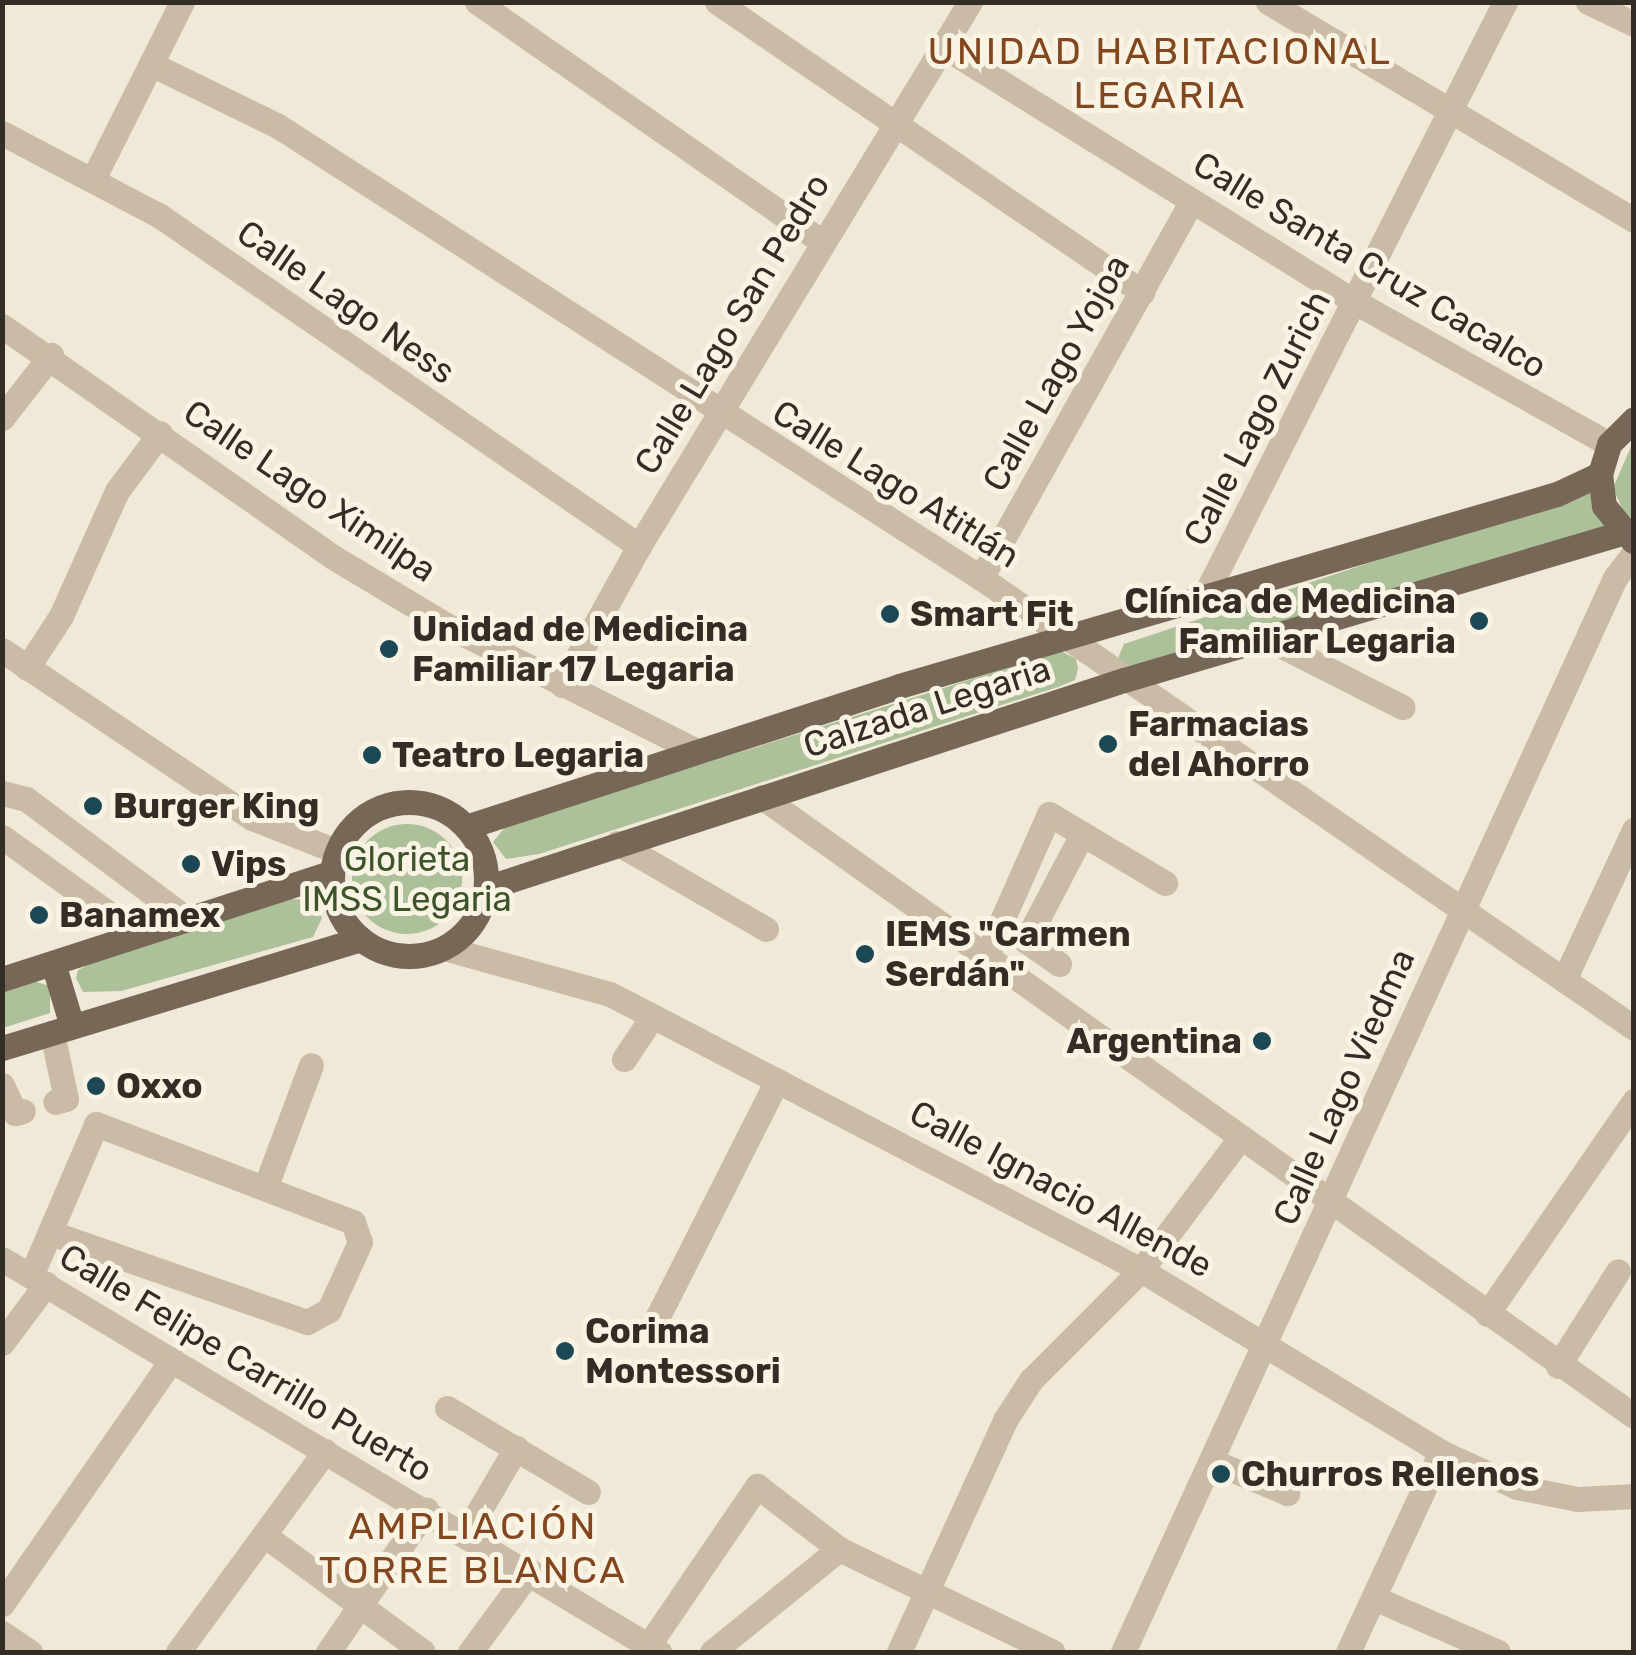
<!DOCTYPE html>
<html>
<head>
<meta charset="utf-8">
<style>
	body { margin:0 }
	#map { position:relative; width:1636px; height:1655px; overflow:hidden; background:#f1e9d8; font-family:Rubik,sans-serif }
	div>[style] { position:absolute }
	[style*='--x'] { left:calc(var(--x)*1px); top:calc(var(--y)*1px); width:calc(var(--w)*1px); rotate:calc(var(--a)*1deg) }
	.green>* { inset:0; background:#acc099 }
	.round { border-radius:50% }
	.minor>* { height:25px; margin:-12.5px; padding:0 12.5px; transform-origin:12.5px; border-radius:12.5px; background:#c9bba5 }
	.major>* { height:25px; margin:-12.5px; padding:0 12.5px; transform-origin:12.5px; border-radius:12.5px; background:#776757 }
	.major>.ring { margin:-12.5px; padding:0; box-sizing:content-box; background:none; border:25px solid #776757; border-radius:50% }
	.dots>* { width:28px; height:28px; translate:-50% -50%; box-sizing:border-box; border:5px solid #f9f3e4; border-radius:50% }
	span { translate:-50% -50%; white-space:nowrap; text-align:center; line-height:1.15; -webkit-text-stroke:10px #f9f3e4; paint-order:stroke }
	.street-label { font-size:35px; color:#342d26 }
	.poi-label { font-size:35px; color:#342d26; font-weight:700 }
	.right { translate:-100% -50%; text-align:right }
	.left { translate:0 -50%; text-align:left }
	.park-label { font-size:35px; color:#3d532a }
	.neighbourhood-label { font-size:38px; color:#83471f; letter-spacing:2.5px }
	.frame { position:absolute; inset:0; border:5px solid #342d26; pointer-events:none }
</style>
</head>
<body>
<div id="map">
	<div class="green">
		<div style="clip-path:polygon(1633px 442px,1633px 533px,1613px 488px)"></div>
		<div style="clip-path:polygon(1595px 488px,1608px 528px,1134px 669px,1118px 658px,1124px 644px)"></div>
		<div style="clip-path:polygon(1061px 651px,1076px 659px,1078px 669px,1075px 680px,1058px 687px,539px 854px,506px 859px,493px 842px,506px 826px)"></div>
		<div class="round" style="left:352px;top:824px;width:110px;height:110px"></div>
		<div style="clip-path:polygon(288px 899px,312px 900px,322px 918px,313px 937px,121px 991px,83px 992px,76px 978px,78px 970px,96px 961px)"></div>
		<div style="clip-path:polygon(27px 979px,50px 986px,50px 1013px,3px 1028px,2px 987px)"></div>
	</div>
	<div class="minor">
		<div style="--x:477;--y:2;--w:420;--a:34.8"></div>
		<div style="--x:717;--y:2;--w:515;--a:34.31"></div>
		<div style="--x:1268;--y:2;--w:426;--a:30.8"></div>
		<div style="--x:1588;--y:2;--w:51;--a:25.6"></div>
		<div style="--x:944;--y:47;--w:484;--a:31.8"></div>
		<div style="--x:1355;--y:302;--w:291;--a:29.2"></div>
		<div style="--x:151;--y:64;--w:141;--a:26"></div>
		<div style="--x:278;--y:126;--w:836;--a:32.74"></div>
		<div style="--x:981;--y:578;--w:793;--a:34.57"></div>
		<div style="--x:2;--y:133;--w:178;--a:27.7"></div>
		<div style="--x:160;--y:216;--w:582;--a:34.56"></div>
		<div style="--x:94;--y:177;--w:196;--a:-63.3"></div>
		<div style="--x:2;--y:326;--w:404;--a:34.9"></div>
		<div style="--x:333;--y:557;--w:134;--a:31"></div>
		<div style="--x:448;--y:626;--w:278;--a:26.7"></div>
		<div style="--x:2;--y:418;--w:80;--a:-52.1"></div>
		<div style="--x:981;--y:578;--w:432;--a:-60.8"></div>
		<div style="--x:1204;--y:597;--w:667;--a:-63.17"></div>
		<div style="--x:1266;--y:638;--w:153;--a:26.9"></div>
		<div style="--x:2;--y:650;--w:301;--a:33.9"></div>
		<div style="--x:252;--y:818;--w:90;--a:21.4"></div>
		<div style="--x:27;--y:668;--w:62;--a:-56.8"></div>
		<div style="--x:61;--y:616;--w:137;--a:-65.9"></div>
		<div style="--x:117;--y:491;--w:72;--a:-53.4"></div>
		<div style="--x:562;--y:685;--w:159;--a:-61"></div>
		<div style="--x:639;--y:546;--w:637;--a:-58.68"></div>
		<div style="--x:2;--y:793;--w:25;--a:14"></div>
		<div style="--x:26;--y:799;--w:201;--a:36.7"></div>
		<div style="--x:762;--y:797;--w:1069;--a:35.37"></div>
		<div style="--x:2;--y:837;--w:168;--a:35.6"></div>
		<div style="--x:617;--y:843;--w:172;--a:30"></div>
		<div style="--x:444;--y:948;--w:172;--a:15.5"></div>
		<div style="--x:610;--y:994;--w:598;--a:27.46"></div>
		<div style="--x:1141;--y:1270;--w:351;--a:31.2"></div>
		<div style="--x:1441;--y:1452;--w:84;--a:24.7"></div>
		<div style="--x:1517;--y:1487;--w:62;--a:11.1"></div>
		<div style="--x:1578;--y:1499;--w:56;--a:-3.1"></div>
		<div style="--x:987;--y:954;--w:153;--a:-66.1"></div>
		<div style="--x:1049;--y:814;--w:135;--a:30.7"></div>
		<div style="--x:1059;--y:964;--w:40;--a:-145.1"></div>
		<div style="--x:1026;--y:941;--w:116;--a:-62.3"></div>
		<div style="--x:1564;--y:980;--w:166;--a:-65"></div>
		<div style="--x:52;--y:1033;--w:67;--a:78"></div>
		<div style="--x:66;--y:1099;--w:11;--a:165"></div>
		<div style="--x:624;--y:1059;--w:50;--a:-56.3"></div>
		<div style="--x:2;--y:1085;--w:31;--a:65"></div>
		<div style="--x:15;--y:1113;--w:8;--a:-14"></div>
		<div style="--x:265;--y:1188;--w:131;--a:-69.5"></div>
		<div style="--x:2;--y:1259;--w:766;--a:30.89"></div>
		<div style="--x:31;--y:1276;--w:165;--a:-66.8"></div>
		<div style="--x:96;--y:1124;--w:275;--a:20.9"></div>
		<div style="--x:353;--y:1222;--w:21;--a:71"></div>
		<div style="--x:360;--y:1242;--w:75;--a:114.5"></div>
		<div style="--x:329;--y:1310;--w:25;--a:151"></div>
		<div style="--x:307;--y:1322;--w:271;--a:-160.8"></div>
		<div style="--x:1487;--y:1314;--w:259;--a:-55.4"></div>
		<div style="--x:654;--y:1324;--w:273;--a:-63.2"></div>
		<div style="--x:2;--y:1343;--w:74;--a:-53.3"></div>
		<div style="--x:1558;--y:1366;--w:112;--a:-57.7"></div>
		<div style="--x:447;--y:1408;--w:164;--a:30.8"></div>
		<div style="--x:1212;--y:1461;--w:82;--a:23.1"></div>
		<div style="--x:466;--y:1533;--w:99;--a:-59.5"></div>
		<div style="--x:264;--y:1535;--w:197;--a:36.3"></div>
		<div style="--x:1374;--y:1598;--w:135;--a:23.5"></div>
		<div style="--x:2;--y:1604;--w:298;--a:-55.2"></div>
		<div style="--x:2;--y:1633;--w:34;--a:34"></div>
		<div style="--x:648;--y:1646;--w:194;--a:-55.7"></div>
		<div style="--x:757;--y:1486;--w:103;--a:37.5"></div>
		<div style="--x:839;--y:1549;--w:237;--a:25.7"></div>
		<div style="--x:178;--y:1652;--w:249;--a:-53.8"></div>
		<div style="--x:328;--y:1652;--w:173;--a:-55.4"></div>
		<div style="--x:470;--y:1652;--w:101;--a:-53.5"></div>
		<div style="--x:712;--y:1652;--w:164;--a:-39"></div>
		<div style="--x:899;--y:1652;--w:255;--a:-65.4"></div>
		<div style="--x:1005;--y:1420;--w:48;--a:-57"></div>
		<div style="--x:1031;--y:1380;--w:156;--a:-45"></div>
		<div style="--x:1141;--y:1270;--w:166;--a:-53.1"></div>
		<div style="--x:1123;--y:1652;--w:1181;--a:-65.39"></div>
		<div style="--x:1615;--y:578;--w:31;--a:-53"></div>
		<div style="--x:1348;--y:1652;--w:221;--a:-65.1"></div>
	</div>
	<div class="major">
		<div style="--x:1633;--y:541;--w:45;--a:-129.6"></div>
		<div style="--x:1604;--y:506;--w:32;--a:-97"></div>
		<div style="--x:1600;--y:474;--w:31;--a:-73"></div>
		<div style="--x:1609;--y:444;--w:35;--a:-45"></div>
		<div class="ring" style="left:332px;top:802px;width:129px;height:129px"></div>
		<div style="--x:466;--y:827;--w:455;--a:-18"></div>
		<div style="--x:899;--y:686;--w:685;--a:-16.27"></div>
		<div style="--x:1557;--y:494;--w:47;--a:-24.9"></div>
		<div style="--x:486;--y:888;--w:671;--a:-18.06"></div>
		<div style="--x:1124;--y:680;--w:519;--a:-16.45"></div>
		<div style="--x:53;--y:963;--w:66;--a:73.2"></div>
		<div style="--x:2;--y:979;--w:346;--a:-17.9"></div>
		<div style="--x:2;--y:1048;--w:375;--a:-16.9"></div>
	</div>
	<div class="dots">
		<div style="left:890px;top:614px;background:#1c4856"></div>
		<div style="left:1479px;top:621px;background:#1c4856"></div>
		<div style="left:389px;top:649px;background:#1c4856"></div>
		<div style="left:1108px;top:744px;background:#1c4856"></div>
		<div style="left:372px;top:755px;background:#1c4856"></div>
		<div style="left:93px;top:806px;background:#1c4856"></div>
		<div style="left:191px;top:864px;background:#1c4856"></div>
		<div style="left:39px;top:915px;background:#1c4856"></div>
		<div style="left:865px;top:954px;background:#1c4856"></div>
		<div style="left:1262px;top:1041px;background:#1c4856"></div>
		<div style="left:96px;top:1086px;background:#1c4856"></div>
		<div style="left:565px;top:1351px;background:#1c4856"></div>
		<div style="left:1221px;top:1474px;background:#1c4856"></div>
	</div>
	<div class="street-label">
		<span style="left:1370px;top:265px;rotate:31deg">Calle Santa Cruz Cacalco</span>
		<span style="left:346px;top:302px;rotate:35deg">Calle Lago Ness</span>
		<span style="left:732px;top:324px;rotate:-59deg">Calle Lago San Pedro</span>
		<span style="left:1056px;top:373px;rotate:-61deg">Calle Lago Yojoa</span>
		<span style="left:1257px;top:418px;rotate:-63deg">Calle Lago Zurich</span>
		<span style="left:896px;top:484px;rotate:32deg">Calle Lago Atitlán</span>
		<span style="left:310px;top:491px;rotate:34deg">Calle Lago Ximilpa</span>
		<span style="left:927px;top:707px;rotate:-18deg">Calzada Legaria</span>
		<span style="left:1344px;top:1087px;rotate:-66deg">Calle Lago Viedma</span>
		<span style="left:1061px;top:1189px;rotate:28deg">Calle Ignacio Allende</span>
		<span style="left:246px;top:1363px;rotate:31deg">Calle Felipe Carrillo Puerto</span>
	</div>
	<div class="poi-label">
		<span class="right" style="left:1456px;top:621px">Clínica de Medicina<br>Familiar Legaria</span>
		<span class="left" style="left:910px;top:614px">Smart Fit</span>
		<span class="left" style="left:412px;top:649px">Unidad de Medicina<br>Familiar 17 Legaria</span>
		<span class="left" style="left:1128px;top:744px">Farmacias<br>del Ahorro</span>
		<span class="left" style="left:392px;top:755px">Teatro Legaria</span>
		<span class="left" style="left:113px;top:806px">Burger King</span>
		<span class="left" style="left:211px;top:864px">Vips</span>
		<span class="left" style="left:59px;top:915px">Banamex</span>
		<span class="left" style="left:885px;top:954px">IEMS "Carmen<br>Serdán"</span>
		<span class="right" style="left:1242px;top:1041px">Argentina</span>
		<span class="left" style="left:116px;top:1086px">Oxxo</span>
		<span class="left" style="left:585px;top:1351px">Corima<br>Montessori</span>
		<span class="left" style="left:1241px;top:1474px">Churros Rellenos</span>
	</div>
	<div class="park-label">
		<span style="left:407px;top:879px">Glorieta<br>IMSS Legaria</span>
	</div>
	<div class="neighbourhood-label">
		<span style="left:1160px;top:74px">UNIDAD HABITACIONAL<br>LEGARIA</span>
		<span style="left:473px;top:1549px">AMPLIACIÓN<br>TORRE BLANCA</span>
	</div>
	<div class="frame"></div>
</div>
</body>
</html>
